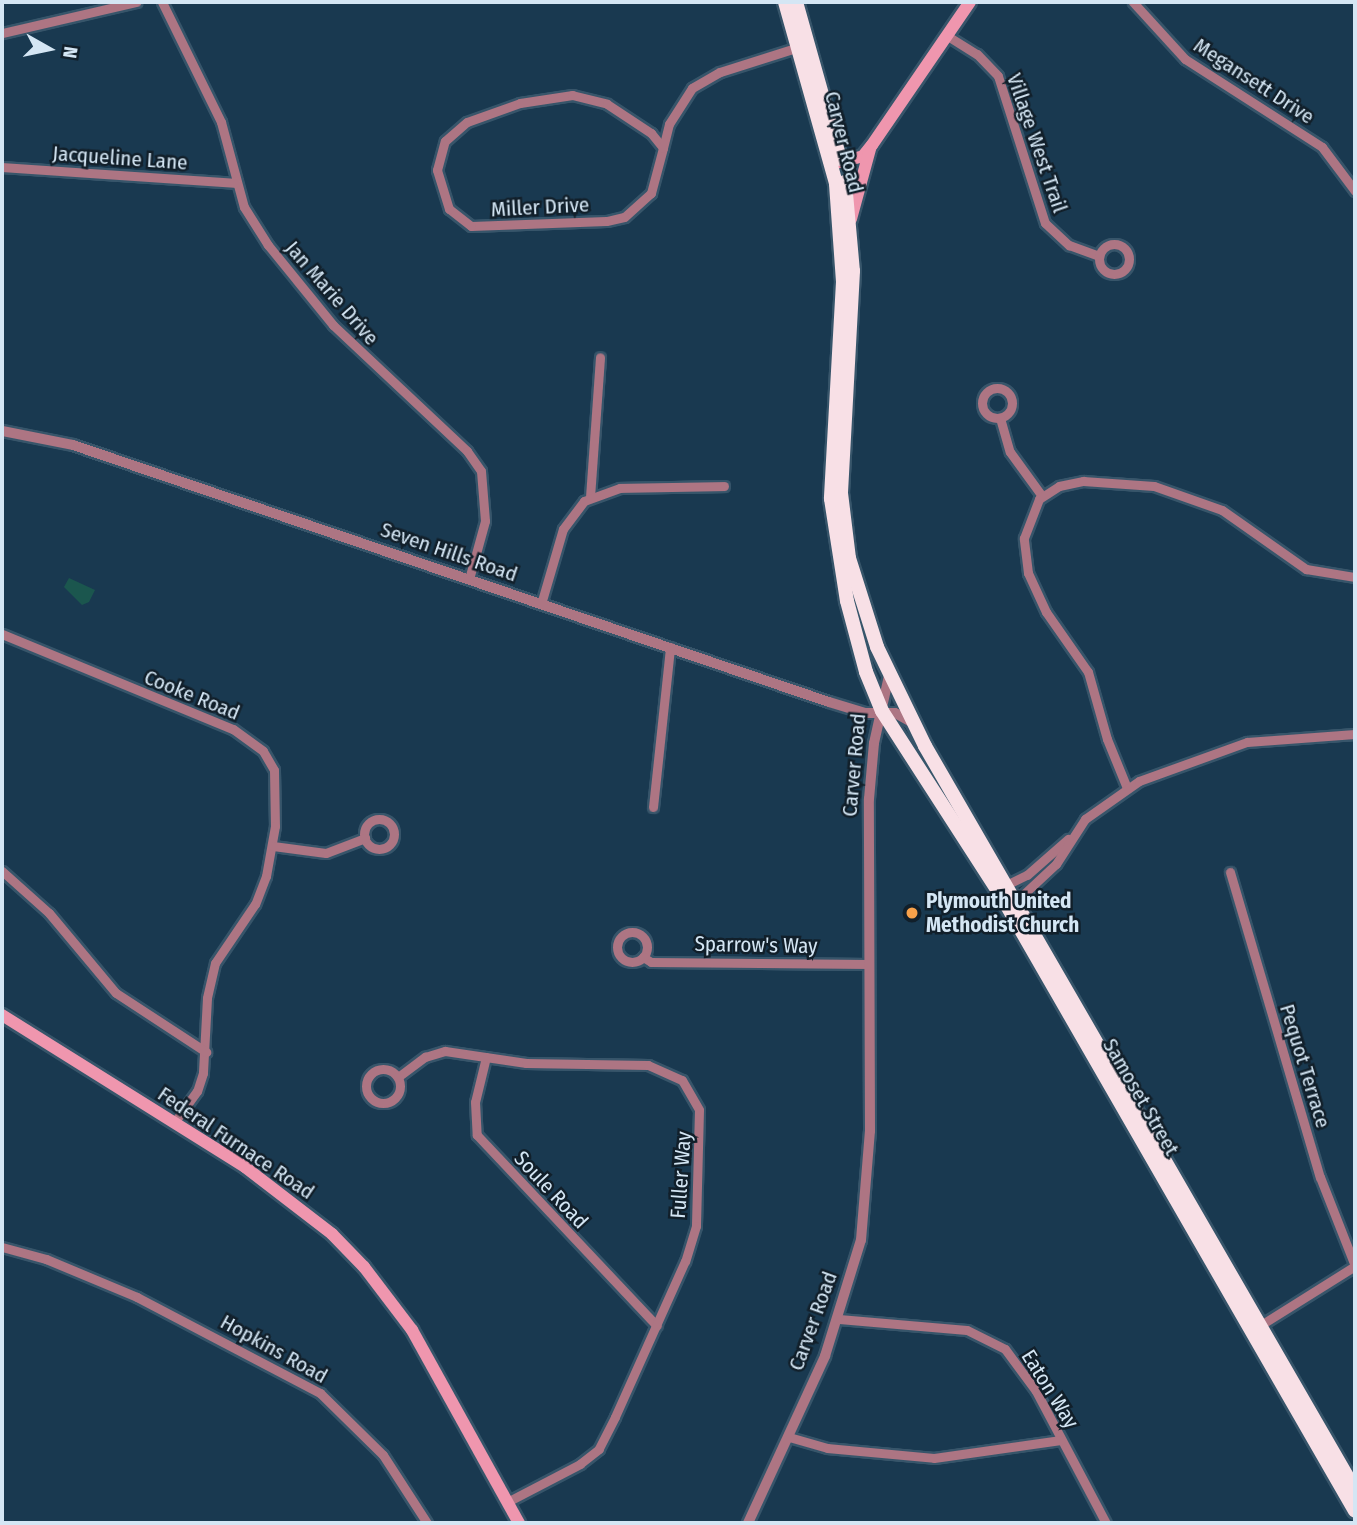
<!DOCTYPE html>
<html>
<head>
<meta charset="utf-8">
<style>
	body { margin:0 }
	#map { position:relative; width:1357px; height:1525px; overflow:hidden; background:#193950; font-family:"Fira Sans Condensed",sans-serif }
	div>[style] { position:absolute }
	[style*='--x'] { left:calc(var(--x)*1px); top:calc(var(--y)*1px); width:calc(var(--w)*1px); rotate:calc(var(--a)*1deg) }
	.water>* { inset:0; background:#1b564e }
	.roads { filter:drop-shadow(2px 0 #37556a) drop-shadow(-2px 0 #37556a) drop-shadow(0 2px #37556a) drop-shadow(0 -2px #37556a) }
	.minor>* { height:9px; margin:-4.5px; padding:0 4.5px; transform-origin:4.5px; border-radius:4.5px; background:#ad7583 }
	.minor>.ring { margin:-4.5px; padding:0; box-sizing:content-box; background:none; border:9px solid #ad7583; border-radius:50% }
	.tertiary>* { height:10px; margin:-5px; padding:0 5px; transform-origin:5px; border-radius:5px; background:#ad7583 }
	.secondary>* { height:12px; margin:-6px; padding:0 6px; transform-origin:6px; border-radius:6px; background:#ef96ae }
	.trunk>* { height:14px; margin:-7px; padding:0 7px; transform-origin:7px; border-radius:7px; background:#f8e0e6 }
	.dots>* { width:19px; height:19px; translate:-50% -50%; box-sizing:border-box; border:4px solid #111f2a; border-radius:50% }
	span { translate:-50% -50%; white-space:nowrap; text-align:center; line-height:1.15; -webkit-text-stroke:5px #111f2a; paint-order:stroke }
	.street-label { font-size:21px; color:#d4e6f4 }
	.poi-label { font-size:21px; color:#d4e6f4; font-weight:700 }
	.left { translate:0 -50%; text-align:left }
	.frame { position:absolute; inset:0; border:4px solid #d4e6f4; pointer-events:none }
	.north { position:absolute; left:14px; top:14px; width:70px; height:70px; -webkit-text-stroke:5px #111f2a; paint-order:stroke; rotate:99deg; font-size:19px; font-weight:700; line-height:28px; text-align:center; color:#d4e6f4 }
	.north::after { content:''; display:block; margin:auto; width:24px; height:32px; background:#d4e6f4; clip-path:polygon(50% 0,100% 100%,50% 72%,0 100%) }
</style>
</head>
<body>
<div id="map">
	<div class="water">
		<div style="clip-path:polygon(69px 578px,95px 590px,89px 602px,82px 605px,64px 587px)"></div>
	</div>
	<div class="roads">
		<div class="minor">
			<div style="--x:162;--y:2;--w:134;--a:63.8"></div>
			<div style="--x:221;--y:122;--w:88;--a:74.9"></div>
			<div style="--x:244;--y:207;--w:45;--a:57.7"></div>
			<div style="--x:268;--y:245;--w:103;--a:50.9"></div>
			<div style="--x:333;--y:325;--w:184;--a:43.2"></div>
			<div style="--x:467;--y:451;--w:24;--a:55"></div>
			<div style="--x:481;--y:471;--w:50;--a:85.4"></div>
			<div style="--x:485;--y:521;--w:60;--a:105.4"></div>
			<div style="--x:1133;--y:2;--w:77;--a:47.6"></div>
			<div style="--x:1185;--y:59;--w:163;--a:32.7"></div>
			<div style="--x:1322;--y:147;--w:55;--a:53.1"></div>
			<div style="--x:2;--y:33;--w:138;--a:-13"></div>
			<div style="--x:946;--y:35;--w:36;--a:32"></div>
			<div style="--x:977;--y:54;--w:30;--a:46"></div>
			<div style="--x:998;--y:76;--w:154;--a:72.3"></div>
			<div style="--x:1045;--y:223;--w:33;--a:43"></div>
			<div style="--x:1069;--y:245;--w:32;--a:20"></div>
			<div style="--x:663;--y:148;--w:47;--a:104.9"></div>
			<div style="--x:651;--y:193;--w:36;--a:138"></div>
			<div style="--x:624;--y:217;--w:18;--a:167"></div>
			<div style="--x:606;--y:221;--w:135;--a:177.9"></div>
			<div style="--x:471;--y:226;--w:28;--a:-142"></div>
			<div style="--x:449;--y:209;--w:41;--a:-107.1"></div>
			<div style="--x:437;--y:170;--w:30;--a:-75"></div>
			<div style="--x:445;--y:141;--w:29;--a:-41"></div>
			<div style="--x:467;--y:122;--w:56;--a:-19.7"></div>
			<div style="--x:520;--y:103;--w:53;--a:-8.7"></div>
			<div style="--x:572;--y:95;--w:36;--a:14"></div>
			<div style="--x:607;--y:104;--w:53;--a:33.4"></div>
			<div style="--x:651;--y:133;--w:19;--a:51"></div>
			<div style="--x:663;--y:148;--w:25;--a:-76"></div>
			<div style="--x:669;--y:124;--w:43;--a:-57.4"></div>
			<div style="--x:692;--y:88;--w:32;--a:-30"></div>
			<div style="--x:720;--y:72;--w:86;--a:-17.6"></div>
			<div style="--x:2;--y:167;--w:235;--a:3.9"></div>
			<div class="ring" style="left:1099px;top:244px;width:21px;height:21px"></div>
			<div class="ring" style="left:982px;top:388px;width:21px;height:21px"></div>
			<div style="--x:1000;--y:418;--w:35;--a:74"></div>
			<div style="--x:1010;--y:452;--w:54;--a:54"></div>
			<div style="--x:590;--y:497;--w:140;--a:-85.9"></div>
			<div style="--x:541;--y:604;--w:78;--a:-73.7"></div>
			<div style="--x:563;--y:529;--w:35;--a:-53"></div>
			<div style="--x:584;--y:501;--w:38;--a:-20"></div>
			<div style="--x:620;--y:488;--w:104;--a:-1.1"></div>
			<div style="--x:2;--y:634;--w:250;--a:22.4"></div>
			<div style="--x:233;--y:729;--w:37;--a:36"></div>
			<div style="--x:263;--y:751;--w:22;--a:60"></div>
			<div style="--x:274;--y:770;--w:56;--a:89"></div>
			<div style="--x:275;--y:826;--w:51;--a:100.2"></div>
			<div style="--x:266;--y:876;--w:30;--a:111"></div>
			<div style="--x:255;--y:904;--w:71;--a:124.1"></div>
			<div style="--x:215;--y:963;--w:36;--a:103"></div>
			<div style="--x:207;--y:998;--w:75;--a:93.1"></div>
			<div style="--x:203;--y:1073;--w:19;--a:108"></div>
			<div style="--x:197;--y:1091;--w:39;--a:126"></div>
			<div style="--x:1127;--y:788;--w:53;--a:-112.2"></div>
			<div style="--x:1107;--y:739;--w:70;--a:-105.8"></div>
			<div style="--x:1088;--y:672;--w:73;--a:-125"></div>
			<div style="--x:1046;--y:612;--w:43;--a:-114.8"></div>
			<div style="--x:1028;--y:573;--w:35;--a:-97"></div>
			<div style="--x:1024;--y:538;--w:42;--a:-69"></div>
			<div style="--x:1039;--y:499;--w:24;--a:-33"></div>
			<div style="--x:1059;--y:486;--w:25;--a:-12"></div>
			<div style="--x:1083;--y:481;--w:71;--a:4"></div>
			<div style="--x:1154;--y:486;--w:72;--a:19.4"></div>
			<div style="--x:1222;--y:510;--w:103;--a:35.1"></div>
			<div style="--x:1306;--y:569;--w:50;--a:9.3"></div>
			<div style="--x:653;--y:807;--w:161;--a:-83.9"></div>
			<div class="ring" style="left:364px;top:819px;width:21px;height:21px"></div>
			<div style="--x:273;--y:846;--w:53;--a:7.5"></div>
			<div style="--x:326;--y:853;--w:42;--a:-21"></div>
			<div style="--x:2;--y:871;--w:63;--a:41.8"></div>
			<div style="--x:49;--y:913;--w:104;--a:50.1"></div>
			<div style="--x:116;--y:993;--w:108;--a:33.2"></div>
			<div style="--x:1230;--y:872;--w:318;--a:73.6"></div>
			<div style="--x:1320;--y:1177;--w:96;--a:68.5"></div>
			<div style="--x:1004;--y:886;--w:25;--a:-26"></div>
			<div style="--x:1027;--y:875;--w:55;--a:-41.3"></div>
			<div style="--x:1012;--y:905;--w:60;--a:-43"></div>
			<div style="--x:1056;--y:864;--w:54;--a:-57.2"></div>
			<div style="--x:1085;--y:819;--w:66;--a:-35.1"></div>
			<div style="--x:1139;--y:781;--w:115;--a:-19.9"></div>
			<div style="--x:1247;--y:742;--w:108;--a:-4.2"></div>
			<div class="ring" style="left:617px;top:932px;width:21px;height:21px"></div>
			<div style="--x:643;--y:957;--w:9;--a:32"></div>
			<div style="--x:651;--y:962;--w:218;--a:0.5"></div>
			<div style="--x:486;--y:1057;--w:46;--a:103.7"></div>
			<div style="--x:475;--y:1102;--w:33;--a:87"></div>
			<div style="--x:477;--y:1135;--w:262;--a:46.7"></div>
			<div class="ring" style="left:366px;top:1069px;width:25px;height:25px"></div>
			<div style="--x:398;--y:1077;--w:34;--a:-37"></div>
			<div style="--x:425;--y:1057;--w:21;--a:-17"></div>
			<div style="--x:445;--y:1051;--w:82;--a:8.4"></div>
			<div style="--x:526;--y:1063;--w:122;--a:0.9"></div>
			<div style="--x:648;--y:1065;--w:37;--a:24"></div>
			<div style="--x:682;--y:1080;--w:34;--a:60"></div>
			<div style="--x:699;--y:1110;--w:116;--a:91.5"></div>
			<div style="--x:696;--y:1226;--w:37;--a:107"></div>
			<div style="--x:685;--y:1261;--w:171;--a:114.2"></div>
			<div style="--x:615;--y:1417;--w:36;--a:117"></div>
			<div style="--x:599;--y:1449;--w:24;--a:142"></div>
			<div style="--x:580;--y:1464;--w:82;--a:152.5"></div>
			<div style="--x:2;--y:1247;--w:46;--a:15.3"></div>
			<div style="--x:46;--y:1259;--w:99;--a:22.7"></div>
			<div style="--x:137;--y:1297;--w:207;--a:27.7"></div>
			<div style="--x:320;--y:1393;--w:88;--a:44.5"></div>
			<div style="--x:383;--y:1455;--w:81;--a:57.1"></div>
			<div style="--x:839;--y:1319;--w:128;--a:4.9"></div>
			<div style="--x:967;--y:1330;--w:42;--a:26.6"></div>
			<div style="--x:1005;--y:1349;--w:52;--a:53.6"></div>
			<div style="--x:1036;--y:1391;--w:149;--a:62.1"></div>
			<div style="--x:1256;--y:1328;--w:117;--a:-32.1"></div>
			<div style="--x:789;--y:1437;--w:40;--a:16"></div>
			<div style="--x:827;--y:1448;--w:107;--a:5.3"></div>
			<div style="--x:934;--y:1458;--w:128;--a:-8.1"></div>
		</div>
		<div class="tertiary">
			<div style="--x:2;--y:431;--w:72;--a:11.2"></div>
			<div style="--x:73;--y:445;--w:798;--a:18.78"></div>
			<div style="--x:829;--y:702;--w:37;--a:17"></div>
			<div style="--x:864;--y:713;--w:31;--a:0"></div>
			<div style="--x:895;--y:713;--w:18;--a:29"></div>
			<div style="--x:748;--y:1523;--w:184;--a:-65.2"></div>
			<div style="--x:825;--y:1356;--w:121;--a:-72.8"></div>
			<div style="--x:861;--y:1240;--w:109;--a:-85.3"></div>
			<div style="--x:870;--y:1131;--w:332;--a:-90.2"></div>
			<div style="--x:869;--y:799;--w:56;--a:-84.9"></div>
			<div style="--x:874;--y:743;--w:69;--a:-77.4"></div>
		</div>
		<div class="secondary">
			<div style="--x:832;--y:164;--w:32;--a:-14"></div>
			<div style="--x:863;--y:156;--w:14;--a:-51"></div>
			<div style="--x:872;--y:145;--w:173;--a:-55.6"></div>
			<div style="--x:851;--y:219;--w:73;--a:-74.8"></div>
			<div style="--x:2;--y:1015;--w:287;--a:32"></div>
			<div style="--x:245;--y:1167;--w:110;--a:37.6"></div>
			<div style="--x:332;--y:1234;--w:46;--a:45.9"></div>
			<div style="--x:364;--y:1267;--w:79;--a:52.7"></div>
			<div style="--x:412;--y:1330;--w:221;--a:61"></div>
		</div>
		<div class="trunk">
			<div style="--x:785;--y:2;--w:189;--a:74.3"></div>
			<div style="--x:836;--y:184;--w:98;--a:85.9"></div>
			<div style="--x:843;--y:282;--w:217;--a:93.2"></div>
			<div style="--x:831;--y:499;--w:103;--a:81.1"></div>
			<div style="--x:847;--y:601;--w:73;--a:75"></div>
			<div style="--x:866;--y:672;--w:42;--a:67.7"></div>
			<div style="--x:882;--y:711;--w:221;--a:57.2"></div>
			<div style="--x:1002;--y:897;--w:708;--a:60.1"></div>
			<div style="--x:796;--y:2;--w:163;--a:74.3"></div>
			<div style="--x:845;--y:182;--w:89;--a:84.9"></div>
			<div style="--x:853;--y:271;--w:222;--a:93.1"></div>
			<div style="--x:841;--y:493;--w:65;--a:83"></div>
			<div style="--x:849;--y:558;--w:93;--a:72.5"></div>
			<div style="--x:877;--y:647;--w:110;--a:64.1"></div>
			<div style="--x:925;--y:746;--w:859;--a:59.97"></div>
		</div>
	</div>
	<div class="dots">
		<div style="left:912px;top:913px;background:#f8a14a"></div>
	</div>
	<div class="street-label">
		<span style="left:1254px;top:81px;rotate:33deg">Megansett Drive</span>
		<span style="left:844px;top:142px;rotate:76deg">Carver Road</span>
		<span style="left:1037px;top:143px;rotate:71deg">Village West Trail</span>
		<span style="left:120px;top:158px;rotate:4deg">Jacqueline Lane</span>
		<span style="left:540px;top:207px;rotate:-3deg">Miller Drive</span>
		<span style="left:332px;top:293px;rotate:49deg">Jan Marie Drive</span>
		<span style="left:449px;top:552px;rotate:19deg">Seven Hills Road</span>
		<span style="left:192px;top:695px;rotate:22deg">Cooke Road</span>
		<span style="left:854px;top:765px;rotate:-85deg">Carver Road</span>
		<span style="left:756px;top:945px;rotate:1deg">Sparrow's Way</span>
		<span style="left:1305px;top:1066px;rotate:73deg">Pequot Terrace</span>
		<span style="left:1141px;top:1097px;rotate:60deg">Samoset Street</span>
		<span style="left:236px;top:1143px;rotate:34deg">Federal Furnace Road</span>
		<span style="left:681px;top:1175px;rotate:-86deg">Fuller Way</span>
		<span style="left:551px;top:1190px;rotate:47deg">Soule Road</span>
		<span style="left:813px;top:1321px;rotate:-70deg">Carver Road</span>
		<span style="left:274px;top:1349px;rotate:29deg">Hopkins Road</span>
		<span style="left:1050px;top:1389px;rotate:58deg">Eaton Way</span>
	</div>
	<div class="poi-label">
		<span class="left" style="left:926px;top:913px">Plymouth United<br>Methodist Church</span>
	</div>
	<div class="frame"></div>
	<div class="north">N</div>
</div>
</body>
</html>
